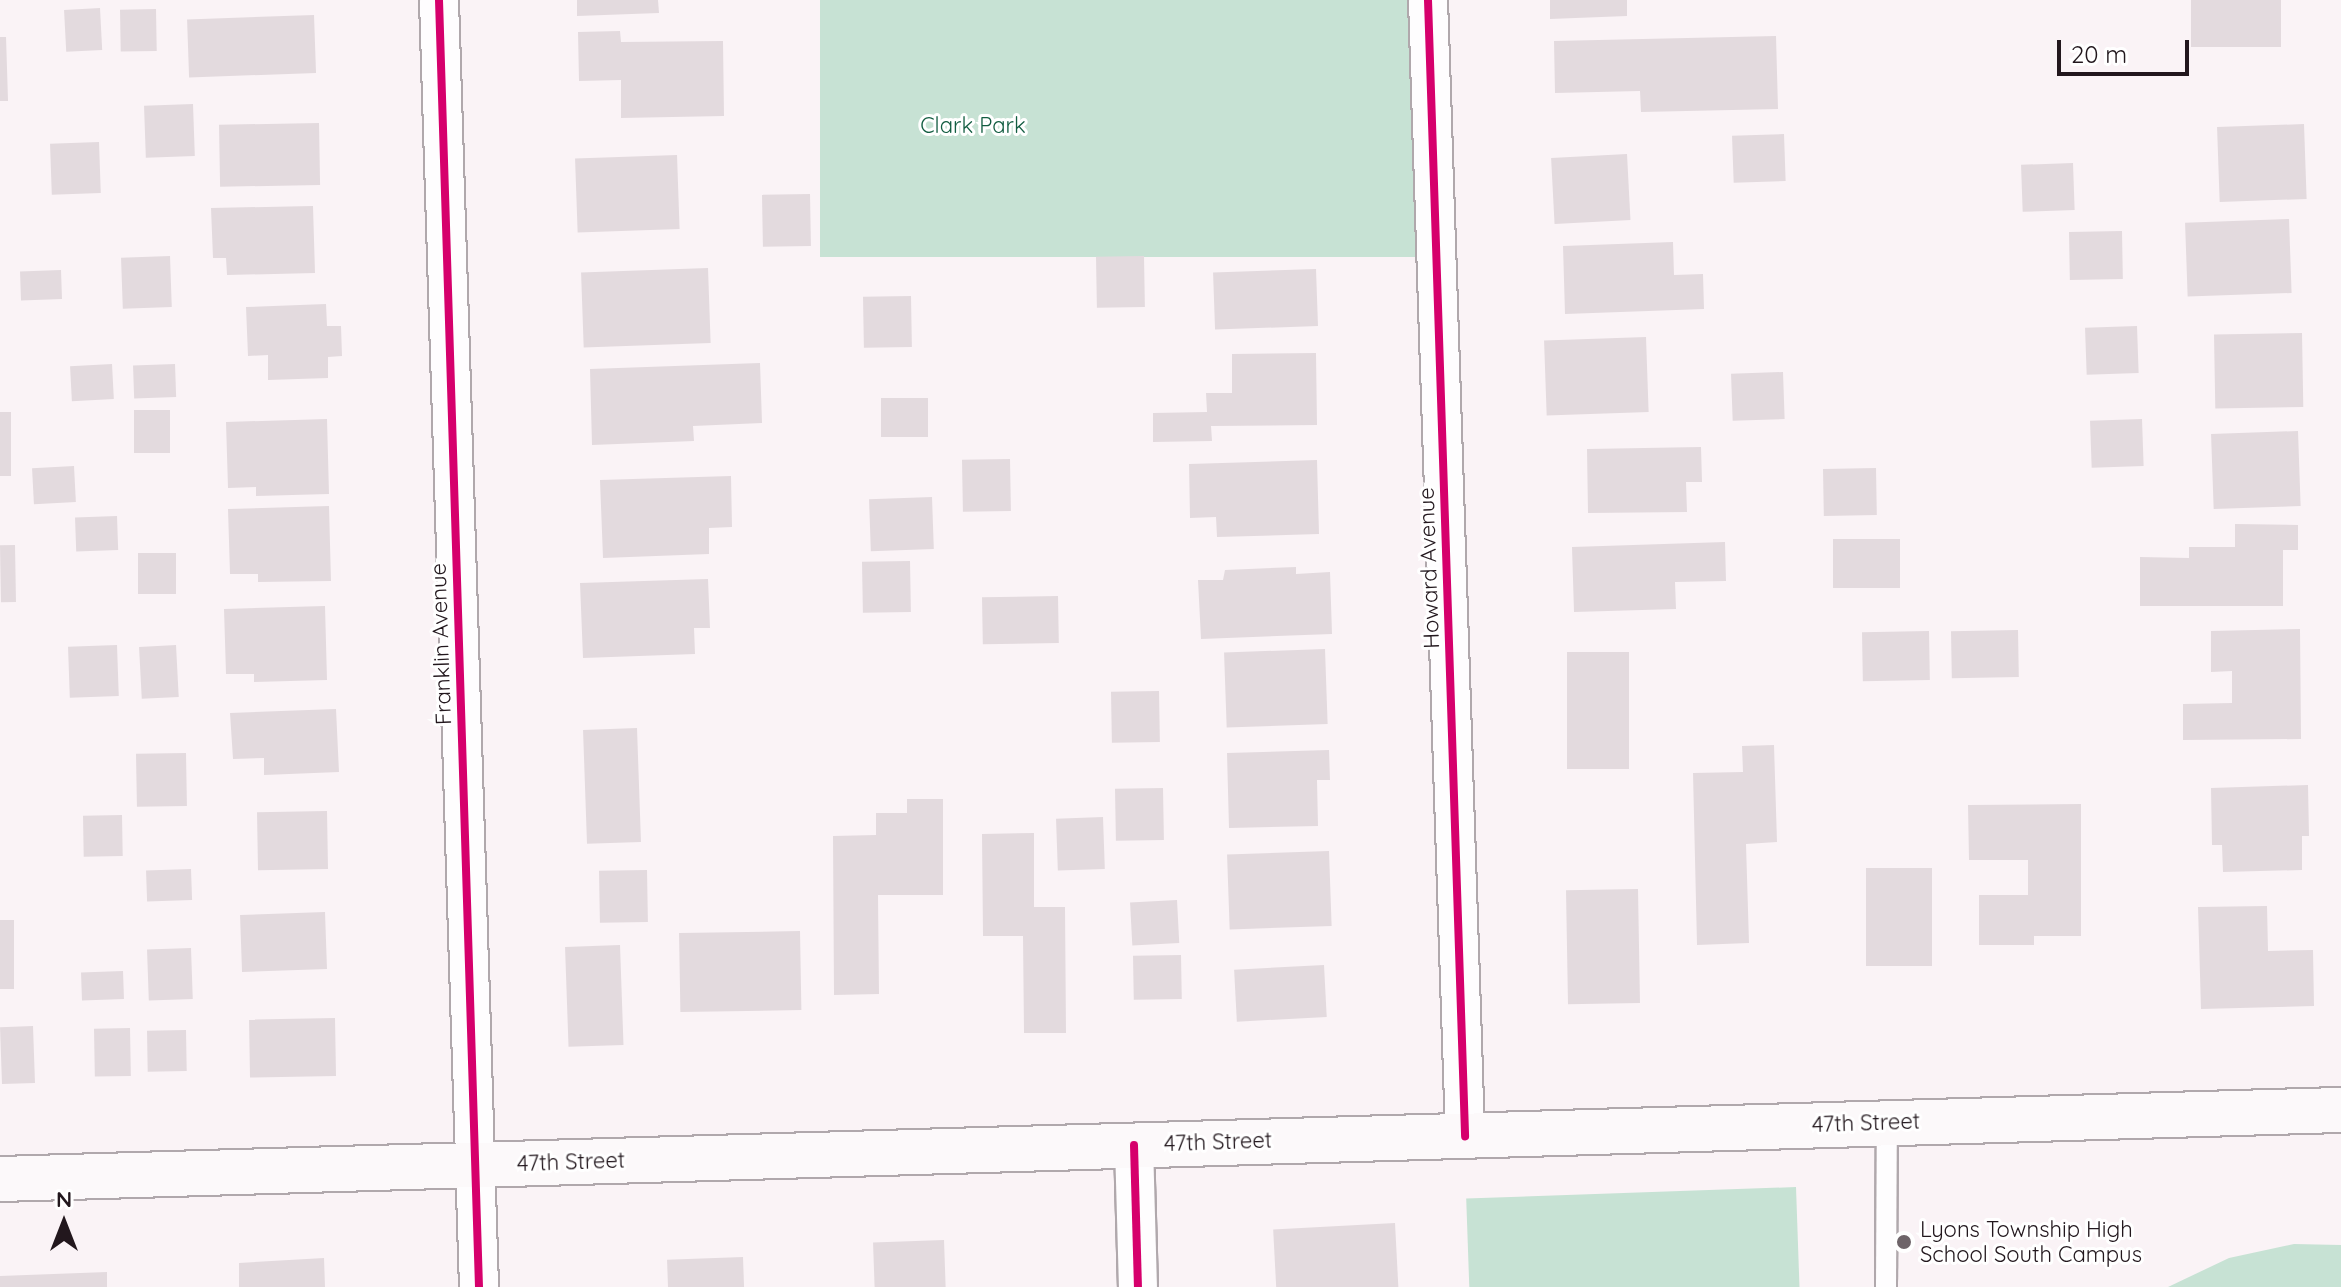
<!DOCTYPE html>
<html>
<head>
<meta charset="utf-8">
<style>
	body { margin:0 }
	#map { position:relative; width:2341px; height:1287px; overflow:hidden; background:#faf3f6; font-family:Quicksand,sans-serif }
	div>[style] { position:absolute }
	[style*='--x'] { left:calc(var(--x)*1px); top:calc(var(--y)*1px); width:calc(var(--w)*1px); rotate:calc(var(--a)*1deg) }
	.green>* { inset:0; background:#c7e2d4; transform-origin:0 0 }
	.building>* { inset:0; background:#e3dade; transform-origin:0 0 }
	.roads { filter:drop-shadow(2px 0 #b0a8ac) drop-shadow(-2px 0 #b0a8ac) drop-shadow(0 2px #b0a8ac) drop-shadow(0 -2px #b0a8ac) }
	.service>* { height:20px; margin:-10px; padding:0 10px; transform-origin:10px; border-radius:10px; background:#fefdfe }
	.minor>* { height:38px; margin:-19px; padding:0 19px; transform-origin:19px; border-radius:19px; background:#fefdfe }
	.secondary>* { height:44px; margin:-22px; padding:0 22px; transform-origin:22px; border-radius:22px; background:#fcf9fa }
	.cycleway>* { height:8px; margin:-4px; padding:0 4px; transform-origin:4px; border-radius:4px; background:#d6006c }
	.dots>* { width:22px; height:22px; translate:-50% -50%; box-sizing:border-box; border:4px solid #fff; border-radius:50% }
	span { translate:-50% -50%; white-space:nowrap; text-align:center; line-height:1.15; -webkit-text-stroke:6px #fff; paint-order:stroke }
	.park-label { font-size:22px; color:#125d41 }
	.street-label { font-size:22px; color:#22171d }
	.poi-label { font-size:22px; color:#22171d }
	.left { translate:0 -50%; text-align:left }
	.north { position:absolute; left:24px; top:1183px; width:80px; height:80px; -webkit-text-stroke:6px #fff; paint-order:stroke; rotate:0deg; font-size:22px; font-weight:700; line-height:32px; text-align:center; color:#22171d }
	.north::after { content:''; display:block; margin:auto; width:28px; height:36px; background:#22171d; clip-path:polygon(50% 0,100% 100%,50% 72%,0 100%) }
	.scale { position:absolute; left:2057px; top:40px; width:132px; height:36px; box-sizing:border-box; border:4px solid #22171d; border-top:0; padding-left:10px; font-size:24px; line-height:28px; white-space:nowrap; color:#22171d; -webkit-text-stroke:6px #fff; paint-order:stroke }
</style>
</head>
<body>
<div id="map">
	<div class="green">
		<div style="left:820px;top:0;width:597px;height:257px"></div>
		<div style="left:1796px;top:1187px;width:100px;height:330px;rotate:88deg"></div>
		<div style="clip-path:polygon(2294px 1244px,2341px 1245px,2341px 1287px,2168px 1287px,2229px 1258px)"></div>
	</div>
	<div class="building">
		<div style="clip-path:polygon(577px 0,658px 0,659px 13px,577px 16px)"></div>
		<div style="clip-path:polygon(1550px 0,1627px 0,1627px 16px,1550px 19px)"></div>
		<div style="left:2191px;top:0;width:90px;height:47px"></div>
		<div style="left:100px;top:8px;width:42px;height:36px;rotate:87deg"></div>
		<div style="left:156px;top:9px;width:42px;height:36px;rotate:89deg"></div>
		<div style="left:314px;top:15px;width:58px;height:127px;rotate:88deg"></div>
		<div style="clip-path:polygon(620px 31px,621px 42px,723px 41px,724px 116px,621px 118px,621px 80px,579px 81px,578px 32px)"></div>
		<div style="clip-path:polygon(1776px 36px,1778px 109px,1641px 112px,1640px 91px,1555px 93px,1554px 41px)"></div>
		<div style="clip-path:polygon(0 37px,6px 37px,8px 101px,0 101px)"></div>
		<div style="left:193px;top:104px;width:52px;height:49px;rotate:88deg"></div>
		<div style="left:319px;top:123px;width:62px;height:100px;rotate:89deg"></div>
		<div style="left:2304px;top:124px;width:75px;height:87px;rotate:88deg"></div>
		<div style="left:1784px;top:134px;width:47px;height:52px;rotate:88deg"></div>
		<div style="left:99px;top:142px;width:51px;height:49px;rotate:88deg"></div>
		<div style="left:1627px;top:154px;width:66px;height:76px;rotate:87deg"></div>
		<div style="left:677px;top:155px;width:74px;height:102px;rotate:88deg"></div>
		<div style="left:2073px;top:163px;width:47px;height:52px;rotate:88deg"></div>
		<div style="left:810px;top:194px;width:52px;height:48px;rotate:89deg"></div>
		<div style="clip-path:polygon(313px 206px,315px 273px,227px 275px,226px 258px,213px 258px,211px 208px)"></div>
		<div style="left:2289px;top:219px;width:74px;height:104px;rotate:88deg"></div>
		<div style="left:2122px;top:231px;width:48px;height:53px;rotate:89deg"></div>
		<div style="clip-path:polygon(1673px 242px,1674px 275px,1703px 274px,1704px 309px,1565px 314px,1563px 246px)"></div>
		<div style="left:170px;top:256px;width:51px;height:49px;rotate:88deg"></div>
		<div style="left:1144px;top:256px;width:51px;height:48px;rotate:89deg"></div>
		<div style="left:708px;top:268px;width:75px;height:127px;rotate:88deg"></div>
		<div style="left:1316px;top:269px;width:57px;height:103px;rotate:88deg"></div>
		<div style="left:61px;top:270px;width:29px;height:41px;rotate:88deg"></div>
		<div style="left:911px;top:296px;width:51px;height:48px;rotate:89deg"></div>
		<div style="clip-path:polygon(326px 304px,327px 326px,341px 326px,342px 356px,328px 357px,328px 378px,268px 380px,268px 355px,248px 356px,246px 307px)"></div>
		<div style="left:2137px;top:326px;width:47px;height:52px;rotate:88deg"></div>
		<div style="left:2302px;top:333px;width:74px;height:88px;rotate:89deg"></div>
		<div style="left:1646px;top:337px;width:75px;height:102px;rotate:88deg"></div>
		<div style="clip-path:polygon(1316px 353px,1317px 425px,1211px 426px,1212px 441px,1153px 442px,1153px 413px,1207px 412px,1206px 393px,1232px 393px,1232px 354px)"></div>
		<div style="clip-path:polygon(760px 363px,762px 423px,693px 426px,694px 441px,592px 445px,590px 369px)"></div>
		<div style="left:112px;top:364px;width:35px;height:42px;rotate:87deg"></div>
		<div style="left:175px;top:364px;width:33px;height:42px;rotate:88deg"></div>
		<div style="left:1783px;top:372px;width:47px;height:52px;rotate:88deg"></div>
		<div style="left:928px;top:398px;width:39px;height:47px;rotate:90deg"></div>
		<div style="left:134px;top:410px;width:36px;height:43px"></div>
		<div style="left:0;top:412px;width:11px;height:64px"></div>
		<div style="clip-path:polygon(327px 419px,329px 494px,256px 496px,256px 487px,228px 488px,226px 422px)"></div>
		<div style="left:2142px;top:419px;width:47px;height:52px;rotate:88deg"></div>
		<div style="left:2298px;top:431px;width:75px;height:87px;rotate:88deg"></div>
		<div style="clip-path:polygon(1701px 447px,1702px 482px,1686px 482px,1687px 512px,1588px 513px,1587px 449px)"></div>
		<div style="left:1010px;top:459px;width:52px;height:48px;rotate:89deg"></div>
		<div style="clip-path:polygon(1317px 460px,1319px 534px,1217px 537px,1216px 517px,1190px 518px,1189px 464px)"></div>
		<div style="left:74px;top:466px;width:36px;height:42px;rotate:87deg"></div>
		<div style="left:1876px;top:468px;width:47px;height:53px;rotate:89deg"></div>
		<div style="clip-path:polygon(731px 476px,732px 527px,709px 528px,709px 554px,603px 558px,600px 480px)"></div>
		<div style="left:932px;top:497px;width:52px;height:63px;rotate:88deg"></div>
		<div style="clip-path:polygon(329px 506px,331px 581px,258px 582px,258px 574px,230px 574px,228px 509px)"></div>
		<div style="left:117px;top:516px;width:34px;height:42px;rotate:88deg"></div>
		<div style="clip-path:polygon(2235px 524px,2298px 525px,2298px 550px,2283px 550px,2283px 606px,2140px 606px,2140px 557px,2189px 558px,2189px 547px,2235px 547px)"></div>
		<div style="left:1833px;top:539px;width:67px;height:49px"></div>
		<div style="clip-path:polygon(1725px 542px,1726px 581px,1675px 582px,1676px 609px,1574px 612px,1572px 547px)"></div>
		<div style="left:15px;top:545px;width:57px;height:15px;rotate:89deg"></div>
		<div style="left:138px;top:553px;width:38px;height:41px"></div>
		<div style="left:910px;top:561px;width:51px;height:48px;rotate:89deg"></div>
		<div style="clip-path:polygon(1296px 567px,1296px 574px,1330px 572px,1332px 634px,1201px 639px,1198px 580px,1223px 580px,1225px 570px)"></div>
		<div style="clip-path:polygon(708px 579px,710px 628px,694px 628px,695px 654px,583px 658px,580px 583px)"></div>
		<div style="left:1058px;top:596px;width:47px;height:76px;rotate:89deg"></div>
		<div style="clip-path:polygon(325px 606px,327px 680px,254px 682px,254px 674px,226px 674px,224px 609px)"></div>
		<div style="clip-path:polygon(2300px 629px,2301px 739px,2183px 740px,2183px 704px,2232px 703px,2232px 671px,2211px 672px,2211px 631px)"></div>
		<div style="left:2018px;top:630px;width:47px;height:67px;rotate:89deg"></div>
		<div style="left:1929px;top:631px;width:49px;height:67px;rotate:89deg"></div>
		<div style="left:117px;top:645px;width:51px;height:49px;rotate:88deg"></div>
		<div style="left:176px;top:645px;width:52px;height:37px;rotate:87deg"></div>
		<div style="left:1325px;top:649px;width:75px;height:101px;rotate:88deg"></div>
		<div style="left:1567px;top:652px;width:62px;height:117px"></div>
		<div style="left:1159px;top:691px;width:51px;height:48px;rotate:89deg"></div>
		<div style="clip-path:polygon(336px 709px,339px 772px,264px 775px,264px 758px,233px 759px,230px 713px)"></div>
		<div style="left:637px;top:728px;width:114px;height:54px;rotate:88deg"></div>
		<div style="clip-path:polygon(1774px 745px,1777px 842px,1746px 844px,1749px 943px,1697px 945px,1693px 773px,1743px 772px,1742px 746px)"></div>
		<div style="clip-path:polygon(1329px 750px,1330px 780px,1317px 780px,1318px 826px,1229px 828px,1227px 753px)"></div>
		<div style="left:186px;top:753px;width:53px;height:50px;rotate:89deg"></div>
		<div style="clip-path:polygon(2308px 785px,2309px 836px,2302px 836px,2302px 870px,2223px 872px,2222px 845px,2212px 845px,2211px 788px)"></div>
		<div style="left:1163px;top:788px;width:52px;height:48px;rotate:89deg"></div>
		<div style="clip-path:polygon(907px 799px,943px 799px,943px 895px,878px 895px,879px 994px,834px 995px,833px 836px,876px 835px,876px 813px,907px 813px)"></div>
		<div style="clip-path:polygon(2081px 804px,2081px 936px,2034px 936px,2034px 945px,1979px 945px,1979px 895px,2028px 895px,2028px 860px,1969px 860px,1968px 805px)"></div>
		<div style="left:327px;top:811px;width:58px;height:70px;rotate:89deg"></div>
		<div style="left:122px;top:815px;width:41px;height:39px;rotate:89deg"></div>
		<div style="left:1103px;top:817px;width:52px;height:47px;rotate:88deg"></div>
		<div style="clip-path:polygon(1034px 833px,1034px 907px,1065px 907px,1066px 1033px,1024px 1033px,1023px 936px,983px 936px,982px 834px)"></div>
		<div style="left:1329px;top:851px;width:75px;height:102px;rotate:88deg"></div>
		<div style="left:1866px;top:868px;width:66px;height:98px"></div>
		<div style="left:191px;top:869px;width:31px;height:45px;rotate:88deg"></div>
		<div style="left:647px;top:870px;width:52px;height:48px;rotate:89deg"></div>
		<div style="left:1638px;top:889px;width:114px;height:72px;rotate:89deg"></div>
		<div style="left:1177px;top:900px;width:43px;height:47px;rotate:87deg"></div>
		<div style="clip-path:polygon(2267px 906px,2268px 951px,2313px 950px,2314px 1006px,2201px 1009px,2198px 907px)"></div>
		<div style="left:325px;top:912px;width:57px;height:85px;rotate:88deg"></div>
		<div style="left:0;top:920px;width:14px;height:69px"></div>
		<div style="left:800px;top:931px;width:79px;height:121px;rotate:89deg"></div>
		<div style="left:620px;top:945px;width:100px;height:55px;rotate:88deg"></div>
		<div style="left:191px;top:948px;width:51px;height:44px;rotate:88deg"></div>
		<div style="left:1181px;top:955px;width:44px;height:48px;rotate:89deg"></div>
		<div style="left:1324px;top:965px;width:52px;height:90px;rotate:87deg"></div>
		<div style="left:123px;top:971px;width:28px;height:42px;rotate:88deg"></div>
		<div style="left:335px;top:1018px;width:58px;height:86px;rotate:89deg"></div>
		<div style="left:33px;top:1026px;width:57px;height:33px;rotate:88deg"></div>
		<div style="left:130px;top:1028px;width:48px;height:36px;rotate:89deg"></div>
		<div style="left:186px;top:1030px;width:41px;height:39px;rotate:89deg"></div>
		<div style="left:1395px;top:1223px;width:64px;height:122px;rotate:87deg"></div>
		<div style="left:944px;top:1240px;width:47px;height:71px;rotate:88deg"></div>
		<div style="left:743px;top:1257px;width:30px;height:76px;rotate:88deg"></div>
		<div style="clip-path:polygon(324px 1258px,325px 1287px,239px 1287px,239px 1263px)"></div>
		<div style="clip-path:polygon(107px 1272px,107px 1287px,0 1287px,0 1276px)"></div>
	</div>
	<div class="roads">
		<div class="service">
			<div style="--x:1886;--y:1287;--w:164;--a:-89.7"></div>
		</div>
		<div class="minor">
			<div style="--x:439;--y:0;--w:1288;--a:88.22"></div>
			<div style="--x:1428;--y:0;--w:1137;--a:88.13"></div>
			<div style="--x:1134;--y:1145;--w:142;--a:88.4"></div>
		</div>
		<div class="secondary">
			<div style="--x:0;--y:1179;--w:2342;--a:-1.69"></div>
		</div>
	</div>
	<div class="cycleway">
		<div style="--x:439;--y:0;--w:1288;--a:88.22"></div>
		<div style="--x:1428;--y:0;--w:1137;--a:88.13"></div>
		<div style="--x:1134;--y:1145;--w:142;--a:88.4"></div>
	</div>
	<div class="dots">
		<div style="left:1904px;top:1242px;background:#6e6469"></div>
	</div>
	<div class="park-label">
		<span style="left:973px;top:126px">Clark Park</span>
	</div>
	<div class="street-label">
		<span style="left:1429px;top:568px;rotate:-92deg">Howard Avenue</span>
		<span style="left:441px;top:644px;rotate:-92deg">Franklin Avenue</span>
		<span style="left:1866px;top:1123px;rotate:-2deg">47th Street</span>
		<span style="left:1218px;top:1142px;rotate:-2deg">47th Street</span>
		<span style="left:571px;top:1162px;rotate:-2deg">47th Street</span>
	</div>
	<div class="poi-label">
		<span class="left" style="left:1920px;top:1242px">Lyons Township High<br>School South Campus</span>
	</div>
	<div class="north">N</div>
	<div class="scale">20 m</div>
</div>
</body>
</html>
